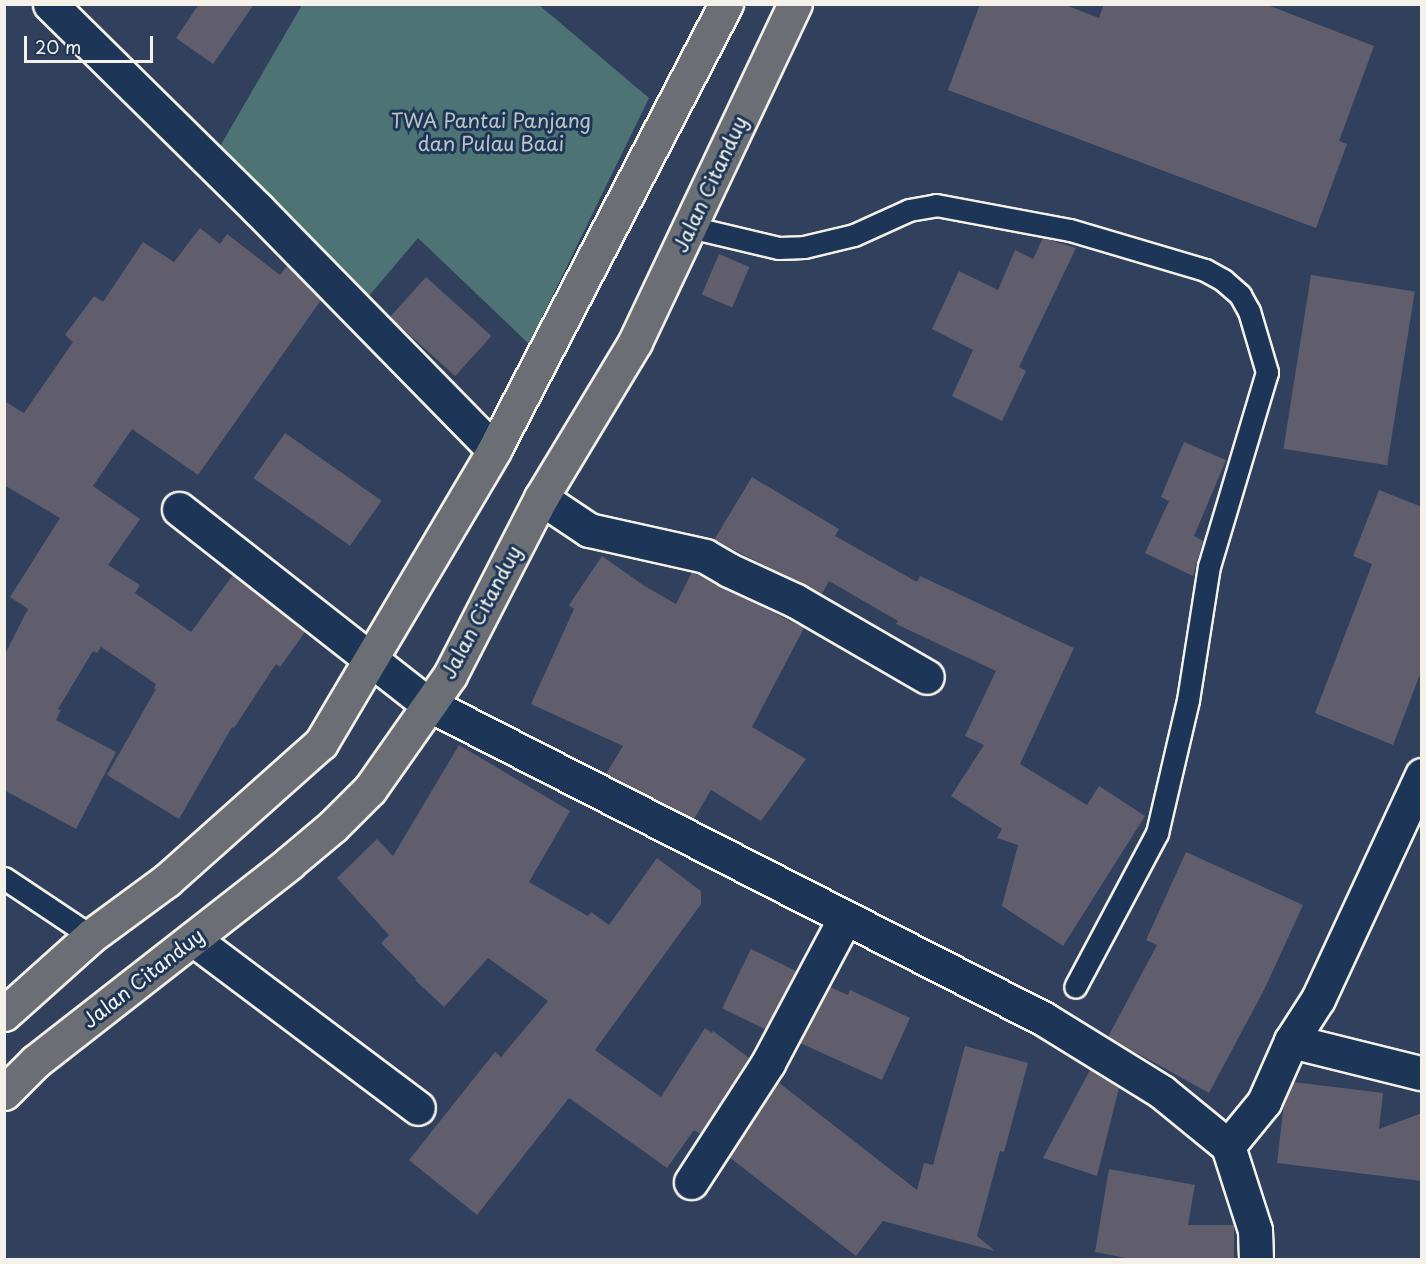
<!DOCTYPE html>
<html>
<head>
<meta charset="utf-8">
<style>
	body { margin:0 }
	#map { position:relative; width:1426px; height:1264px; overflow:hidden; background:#31415d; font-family:"Playpen Sans",sans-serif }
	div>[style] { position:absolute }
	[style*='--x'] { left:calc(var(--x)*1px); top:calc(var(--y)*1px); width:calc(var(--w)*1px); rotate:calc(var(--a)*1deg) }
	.green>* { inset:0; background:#4d7375 }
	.building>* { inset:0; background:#605d6c; transform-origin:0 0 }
	.roads { filter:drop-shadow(2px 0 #f4f1e8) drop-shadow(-2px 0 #f4f1e8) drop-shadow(0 2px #f4f1e8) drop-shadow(0 -2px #f4f1e8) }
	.lane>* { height:21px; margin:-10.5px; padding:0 10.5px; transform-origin:10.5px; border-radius:10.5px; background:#1d3557 }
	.street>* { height:33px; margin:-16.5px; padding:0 16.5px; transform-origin:16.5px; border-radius:16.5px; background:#1d3557 }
	.primary>* { height:33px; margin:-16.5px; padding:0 16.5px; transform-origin:16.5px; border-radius:16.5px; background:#6b6f75 }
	span { translate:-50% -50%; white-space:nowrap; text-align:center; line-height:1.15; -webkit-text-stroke:6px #1d3557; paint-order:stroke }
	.park-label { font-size:20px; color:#bac5c0 }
	.street-label { font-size:20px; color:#f4f1e8 }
	.frame { position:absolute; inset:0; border:6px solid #f4f1e8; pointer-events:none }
	.scale { position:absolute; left:24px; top:36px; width:129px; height:27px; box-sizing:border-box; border:3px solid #f4f1e8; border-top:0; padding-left:8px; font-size:18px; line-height:21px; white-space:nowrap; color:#f4f1e8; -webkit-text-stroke:4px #1d3557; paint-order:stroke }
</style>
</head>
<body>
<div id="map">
	<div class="green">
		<div style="clip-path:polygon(302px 5px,539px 5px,649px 98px,529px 344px,418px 238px,357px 310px,211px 162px)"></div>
	</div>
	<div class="building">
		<div style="clip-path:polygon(199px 4px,254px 4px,213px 64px,176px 38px)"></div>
		<div style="clip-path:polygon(980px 4px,1063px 4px,1099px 18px,1104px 4px,1265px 4px,1374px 46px,1339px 141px,1347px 144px,1316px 228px,948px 90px)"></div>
		<div style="clip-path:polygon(200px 228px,220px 244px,227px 234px,280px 275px,287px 266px,321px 300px,198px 475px,132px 429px,93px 486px,140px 519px,108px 565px,140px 585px,135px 593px,191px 632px,233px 575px,305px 632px,280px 667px,276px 664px,234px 728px,232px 727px,179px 819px,107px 775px,156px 689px,154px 688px,156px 684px,101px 647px,97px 653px,93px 651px,58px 709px,61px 710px,56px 720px,116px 752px,76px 829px,4px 790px,4px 656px,28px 609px,10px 597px,60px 518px,4px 485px,4px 401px,24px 413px,73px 342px,65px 335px,94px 296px,103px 302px,143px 242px,174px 262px)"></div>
		<div style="clip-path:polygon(1043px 238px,1076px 248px,1019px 367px,1026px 371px,1002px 421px,952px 396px,973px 350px,932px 329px,959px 271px,998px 290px,1015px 250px,1033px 259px)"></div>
		<div style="left:719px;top:254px;width:33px;height:44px;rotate:23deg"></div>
		<div style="left:1311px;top:275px;width:105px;height:176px;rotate:9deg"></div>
		<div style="left:426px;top:277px;width:88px;height:54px;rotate:42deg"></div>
		<div style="left:285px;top:433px;width:118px;height:55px;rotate:35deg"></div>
		<div style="clip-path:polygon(1184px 442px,1226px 460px,1194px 536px,1203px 541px,1193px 576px,1145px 553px,1169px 501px,1161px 497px)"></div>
		<div style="clip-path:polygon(752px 477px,839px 529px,835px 536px,917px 582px,920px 576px,1074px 648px,1020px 764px,1087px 805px,1099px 786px,1145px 816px,1063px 946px,1002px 906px,1018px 845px,997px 838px,1002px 829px,951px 796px,984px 745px,965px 736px,996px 671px,896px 624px,898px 621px,829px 581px,822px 594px,714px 540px)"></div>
		<div style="clip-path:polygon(1379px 490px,1422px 507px,1422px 669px,1393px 745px,1315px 713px,1372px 564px,1353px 556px)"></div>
		<div style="clip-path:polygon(602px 556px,643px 585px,676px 604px,692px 572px,804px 628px,752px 727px,806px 759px,761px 821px,711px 790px,694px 819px,606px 774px,623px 746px,531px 704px,574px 609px,569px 605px)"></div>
		<div style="clip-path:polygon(459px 745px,570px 811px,529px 882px,588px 916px,591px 912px,609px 925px,657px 858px,701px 891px,701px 904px,595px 1050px,661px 1097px,705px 1028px,712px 1033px,713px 1031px,749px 1058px,700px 1134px,694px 1130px,667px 1168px,569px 1098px,477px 1215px,409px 1160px,495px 1052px,501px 1057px,548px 1001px,488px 958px,444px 1007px,415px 980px,416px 979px,381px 943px,389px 935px,337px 878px,377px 839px,393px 856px)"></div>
		<div style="clip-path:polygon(1186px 852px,1303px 905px,1264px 990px,1209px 1093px,1108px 1037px,1157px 945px,1146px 940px)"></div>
		<div style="left:751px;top:949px;width:50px;height:66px;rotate:26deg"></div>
		<div style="clip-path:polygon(830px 987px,848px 995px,850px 990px,910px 1018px,882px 1080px,800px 1043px)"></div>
		<div style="clip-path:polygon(965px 1046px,1028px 1063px,1004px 1152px,1000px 1151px,977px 1236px,995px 1251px,883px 1221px,856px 1256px,729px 1157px,778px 1082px,917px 1190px,924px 1163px,933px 1165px)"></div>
		<div style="clip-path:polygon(1090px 1070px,1119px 1088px,1097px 1176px,1043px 1158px)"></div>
		<div style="clip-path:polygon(1293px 1082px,1383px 1093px,1379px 1129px,1422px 1113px,1422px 1181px,1277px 1163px,1284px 1103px)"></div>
		<div style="clip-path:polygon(1109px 1169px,1195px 1185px,1188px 1225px,1234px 1225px,1234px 1260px,1136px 1260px,1095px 1252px)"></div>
	</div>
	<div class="roads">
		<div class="lane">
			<div style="--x:690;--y:227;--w:91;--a:13.3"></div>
			<div style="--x:779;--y:248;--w:25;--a:-2"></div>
			<div style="--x:804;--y:247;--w:51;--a:-13.5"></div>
			<div style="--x:854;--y:235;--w:60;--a:-24.4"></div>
			<div style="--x:909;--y:210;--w:27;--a:-10"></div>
			<div style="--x:936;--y:205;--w:136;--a:10.6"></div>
			<div style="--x:1070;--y:230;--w:141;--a:16.5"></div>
			<div style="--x:1205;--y:270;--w:21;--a:29"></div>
			<div style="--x:1223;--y:280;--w:23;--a:41"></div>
			<div style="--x:1240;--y:295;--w:18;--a:61"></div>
			<div style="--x:1249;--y:311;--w:64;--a:73.6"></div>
			<div style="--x:1267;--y:372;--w:202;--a:106.6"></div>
			<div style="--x:1209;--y:566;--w:136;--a:98.9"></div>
			<div style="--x:1188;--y:700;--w:137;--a:103.1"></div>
			<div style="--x:1157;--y:833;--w:174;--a:118"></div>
			<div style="--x:4;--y:878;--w:105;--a:33.7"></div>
		</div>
		<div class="street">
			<div style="--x:50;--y:4;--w:292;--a:44.6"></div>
			<div style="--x:258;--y:209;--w:337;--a:45.6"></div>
			<div style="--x:541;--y:498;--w:58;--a:33.7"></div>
			<div style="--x:589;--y:530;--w:119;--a:12.6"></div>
			<div style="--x:705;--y:556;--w:28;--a:30"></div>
			<div style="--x:729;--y:570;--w:74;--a:24.8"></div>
			<div style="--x:796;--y:601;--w:151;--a:30.1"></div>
			<div style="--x:179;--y:509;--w:316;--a:38.1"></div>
			<div style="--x:428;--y:704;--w:692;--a:27.08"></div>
			<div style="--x:1044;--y:1019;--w:139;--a:31.7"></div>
			<div style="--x:1162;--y:1092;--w:85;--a:39.3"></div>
			<div style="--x:1228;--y:1146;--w:88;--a:72.2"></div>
			<div style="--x:1255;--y:1230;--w:30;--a:88"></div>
			<div style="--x:193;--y:939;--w:281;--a:36.9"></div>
			<div style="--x:1291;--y:1041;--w:133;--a:13.9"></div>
			<div style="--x:1228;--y:1146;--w:57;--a:-50.7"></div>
			<div style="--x:1264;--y:1102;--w:67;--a:-66.1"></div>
			<div style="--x:1291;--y:1041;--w:50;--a:-57.3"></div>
			<div style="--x:1318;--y:999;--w:247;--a:-65.1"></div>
			<div style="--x:691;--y:1182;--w:142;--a:-57.1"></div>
			<div style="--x:768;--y:1063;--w:164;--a:-62"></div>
		</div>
		<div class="primary">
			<div style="--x:4;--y:1014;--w:117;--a:-41.9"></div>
			<div style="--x:91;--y:936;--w:94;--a:-36.4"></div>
			<div style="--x:167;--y:880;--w:206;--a:-41.7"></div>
			<div style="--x:321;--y:743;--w:340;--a:-59.4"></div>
			<div style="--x:494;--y:450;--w:503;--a:-62.52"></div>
			<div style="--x:4;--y:1093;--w:45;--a:-45"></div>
			<div style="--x:36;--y:1061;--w:321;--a:-38"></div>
			<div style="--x:289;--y:863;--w:57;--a:-40.1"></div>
			<div style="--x:333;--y:826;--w:52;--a:-45"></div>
			<div style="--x:370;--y:789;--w:139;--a:-54.9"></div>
			<div style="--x:450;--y:675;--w:199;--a:-62.8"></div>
			<div style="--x:541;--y:498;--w:182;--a:-58.9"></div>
			<div style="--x:635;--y:342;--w:374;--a:-64.7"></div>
		</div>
	</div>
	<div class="park-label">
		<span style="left:491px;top:132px">TWA Pantai Panjang<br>dan Pulau Baai</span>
	</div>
	<div class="street-label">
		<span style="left:710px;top:184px;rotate:-65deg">Jalan Citanduy</span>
		<span style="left:481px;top:612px;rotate:-62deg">Jalan Citanduy</span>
		<span style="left:143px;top:978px;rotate:-38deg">Jalan Citanduy</span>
	</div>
	<div class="frame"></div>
	<div class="scale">20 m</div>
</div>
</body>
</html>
